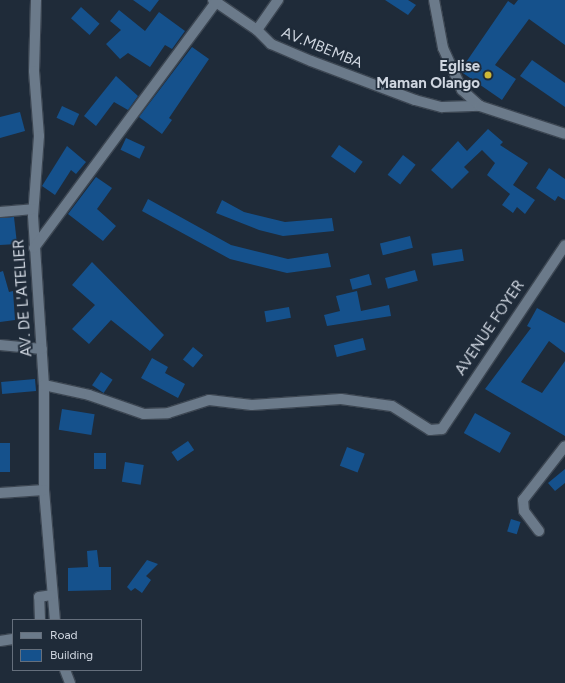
<!DOCTYPE html>
<html>
<head>
<meta charset="utf-8">
<style>
	body { margin:0 }
	#map { position:relative; width:565px; height:683px; overflow:hidden; background:#1f2b39; font-family:Figtree,sans-serif }
	div>[style] { position:absolute }
	[style*='--x'] { left:calc(var(--x)*1px); top:calc(var(--y)*1px); width:calc(var(--w)*1px); rotate:calc(var(--a)*1deg) }
	.building>* { inset:0; background:#15518c; transform-origin:0 0 }
	.roads { filter:drop-shadow(1px 0 #3c4652) drop-shadow(-1px 0 #3c4652) drop-shadow(0 1px #3c4652) drop-shadow(0 -1px #3c4652) }
	.minor>* { height:10px; margin:-5px; padding:0 5px; transform-origin:5px; border-radius:5px; background:#6b7a8a }
	.dots>* { width:11px; height:11px; translate:-50% -50%; box-sizing:border-box; border:2px solid #1f2b39; border-radius:50% }
	span { translate:-50% -50%; white-space:nowrap; text-align:center; line-height:1.15; -webkit-text-stroke:3.5px #1f2b39; paint-order:stroke }
	.street-label { font-size:15px; color:#cfd6e0 }
	.poi-label { font-size:15px; color:#cfd6e0; font-weight:700 }
	.right { translate:-100% -50%; text-align:right }
	.legend { position:absolute; left:12px; top:619px; width:130px; height:52px; box-sizing:border-box; background:#1f2b39; border:1px solid #656f7c; margin:0; padding:5px 7px; list-style:none; font-size:12px; color:#cfd6e0 }
	.legend li { display:flex; align-items:center; gap:8px; height:20px }
	.legend b { width:20px; border:1px solid #656f7c }
</style>
</head>
<body>
<div id="map">
	<div class="building">
		<div style="clip-path:polygon(133px 0,159px 0,150px 12px)"></div>
		<div style="clip-path:polygon(385px 0,408px 0,416px 5px,408px 15px)"></div>
		<div style="clip-path:polygon(518px 0,565px 0,565px 45px,529px 19px,495px 65px,516px 79px,502px 100px,460px 71px,508px 1px,514px 5px)"></div>
		<div style="left:81px;top:7px;width:25px;height:15px;rotate:42deg"></div>
		<div style="clip-path:polygon(119px 10px,145px 31px,159px 12px,185px 31px,172px 49px,165px 45px,150px 67px,128px 53px,120px 59px,106px 44px,121px 30px,110px 21px)"></div>
		<div style="clip-path:polygon(192px 47px,209px 59px,169px 118px,172px 120px,162px 134px,139px 117px)"></div>
		<div style="clip-path:polygon(532px 60px,565px 83px,565px 107px,520px 76px)"></div>
		<div style="clip-path:polygon(116px 76px,138px 96px,128px 110px,114px 102px,96px 126px,84px 116px)"></div>
		<div style="left:62px;top:106px;width:19px;height:13px;rotate:25deg"></div>
		<div style="clip-path:polygon(20px 112px,25px 131px,0 138px,0 117px)"></div>
		<div style="clip-path:polygon(488px 129px,503px 142px,500px 145px,528px 163px,513px 185px,535px 200px,525px 214px,517px 207px,513px 213px,502px 205px,510px 194px,487px 175px,495px 163px,482px 150px,464px 167px,469px 172px,452px 189px,431px 170px,458px 141px,467px 151px)"></div>
		<div style="left:126px;top:138px;width:21px;height:13px;rotate:25deg"></div>
		<div style="left:339px;top:145px;width:29px;height:14px;rotate:35deg"></div>
		<div style="clip-path:polygon(67px 146px,86px 162px,76px 174px,71px 170px,55px 195px,42px 186px)"></div>
		<div style="left:403px;top:155px;width:16px;height:25px;rotate:38deg"></div>
		<div style="clip-path:polygon(549px 168px,565px 179px,565px 200px,558px 196px,555px 201px,536px 188px)"></div>
		<div style="clip-path:polygon(96px 177px,112px 188px,97px 209px,116px 226px,103px 241px,68px 214px)"></div>
		<div style="clip-path:polygon(148px 199px,231px 245px,288px 259px,328px 253px,331px 267px,287px 273px,230px 259px,142px 211px)"></div>
		<div style="clip-path:polygon(222px 200px,244px 212px,285px 222px,332px 218px,334px 231px,283px 236px,259px 230px,216px 213px)"></div>
		<div style="clip-path:polygon(14px 217px,17px 244px,0 245px,0 218px)"></div>
		<div style="left:410px;top:236px;width:12px;height:31px;rotate:76deg"></div>
		<div style="left:462px;top:249px;width:12px;height:31px;rotate:81deg"></div>
		<div style="clip-path:polygon(92px 262px,164px 335px,150px 351px,111px 320px,89px 344px,72px 329px,95px 305px,72px 285px)"></div>
		<div style="left:415px;top:270px;width:11px;height:31px;rotate:75deg"></div>
		<div style="clip-path:polygon(3px 271px,9px 292px,13px 291px,15px 320px,0 322px,0 272px)"></div>
		<div style="left:369px;top:274px;width:11px;height:20px;rotate:75deg"></div>
		<div style="clip-path:polygon(357px 291px,361px 311px,389px 305px,391px 316px,327px 326px,324px 315px,340px 311px,336px 296px)"></div>
		<div style="left:289px;top:307px;width:11px;height:25px;rotate:80deg"></div>
		<div style="clip-path:polygon(537px 308px,565px 323px,565px 353px,549px 341px,521px 382px,542px 393px,565px 361px,565px 436px,485px 389px,531px 328px,527px 326px)"></div>
		<div style="left:363px;top:338px;width:12px;height:30px;rotate:76deg"></div>
		<div style="left:193px;top:347px;width:13px;height:16px;rotate:39deg"></div>
		<div style="clip-path:polygon(152px 358px,168px 367px,165px 373px,185px 384px,178px 398px,141px 378px)"></div>
		<div style="left:101px;top:372px;width:14px;height:16px;rotate:34deg"></div>
		<div style="left:35px;top:379px;width:12px;height:34px;rotate:85deg"></div>
		<div style="left:62px;top:409px;width:33px;height:21px;rotate:9deg"></div>
		<div style="left:475px;top:413px;width:41px;height:23px;rotate:29deg"></div>
		<div style="left:188px;top:441px;width:11px;height:20px;rotate:56deg"></div>
		<div style="left:0;top:443px;width:10px;height:29px"></div>
		<div style="left:347px;top:447px;width:19px;height:20px;rotate:21deg"></div>
		<div style="left:94px;top:453px;width:12px;height:16px"></div>
		<div style="left:125px;top:462px;width:19px;height:20px;rotate:9deg"></div>
		<div style="clip-path:polygon(565px 469px,565px 483px,555px 491px,548px 483px)"></div>
		<div style="left:511px;top:519px;width:10px;height:13px;rotate:17deg"></div>
		<div style="clip-path:polygon(97px 550px,99px 567px,111px 567px,111px 590px,68px 591px,68px 568px,88px 567px,87px 551px)"></div>
		<div style="clip-path:polygon(147px 560px,158px 564px,146px 576px,151px 580px,142px 593px,135px 588px,131px 591px,127px 587px)"></div>
	</div>
	<div class="roads">
		<div class="minor">
			<div style="--x:36;--y:0;--w:71;--a:91.6"></div>
			<div style="--x:34;--y:71;--w:65;--a:85.6"></div>
			<div style="--x:39;--y:136;--w:80;--a:94.3"></div>
			<div style="--x:33;--y:216;--w:169;--a:86.3"></div>
			<div style="--x:44;--y:385;--w:105;--a:90"></div>
			<div style="--x:44;--y:490;--w:130;--a:85.2"></div>
			<div style="--x:213;--y:0;--w:53;--a:34.3"></div>
			<div style="--x:257;--y:30;--w:20;--a:45"></div>
			<div style="--x:271;--y:44;--w:43;--a:23"></div>
			<div style="--x:311;--y:61;--w:111;--a:20.6"></div>
			<div style="--x:415;--y:100;--w:28;--a:15"></div>
			<div style="--x:442;--y:107;--w:38;--a:-2"></div>
			<div style="--x:434;--y:0;--w:49;--a:79.4"></div>
			<div style="--x:443;--y:48;--w:46;--a:65.7"></div>
			<div style="--x:462;--y:90;--w:24;--a:42"></div>
			<div style="--x:480;--y:106;--w:89;--a:18.2"></div>
			<div style="--x:257;--y:30;--w:37;--a:-55"></div>
			<div style="--x:0;--y:212;--w:33;--a:-5"></div>
			<div style="--x:34;--y:248;--w:306;--a:-53.5"></div>
			<div style="--x:0;--y:345;--w:42;--a:5.4"></div>
			<div style="--x:44;--y:385;--w:46;--a:12.5"></div>
			<div style="--x:89;--y:395;--w:58;--a:19.1"></div>
			<div style="--x:144;--y:414;--w:24;--a:-2"></div>
			<div style="--x:168;--y:413;--w:43;--a:-17.6"></div>
			<div style="--x:209;--y:400;--w:43;--a:6.6"></div>
			<div style="--x:252;--y:405;--w:89;--a:-3.9"></div>
			<div style="--x:341;--y:399;--w:51;--a:7.8"></div>
			<div style="--x:392;--y:406;--w:45;--a:32.3"></div>
			<div style="--x:430;--y:430;--w:12;--a:-5"></div>
			<div style="--x:442;--y:429;--w:221;--a:-56.2"></div>
			<div style="--x:0;--y:493;--w:44;--a:-3.9"></div>
			<div style="--x:539;--y:531;--w:25;--a:-127"></div>
			<div style="--x:524;--y:511;--w:11;--a:-95"></div>
			<div style="--x:523;--y:500;--w:68;--a:-52.1"></div>
			<div style="--x:40;--y:620;--w:23;--a:-92"></div>
			<div style="--x:39;--y:597;--w:12;--a:-9"></div>
			<div style="--x:0;--y:641;--w:13;--a:-9"></div>
			<div style="--x:65;--y:670;--w:14;--a:69"></div>
		</div>
	</div>
	<div class="dots">
		<div style="left:488px;top:75px;background:#ceb837"></div>
	</div>
	<div class="street-label">
		<span style="left:322px;top:48px;rotate:22deg">AV.MBEMBA</span>
		<span style="left:23px;top:298px;rotate:-94deg">AV. DE L'ATELIER</span>
		<span style="left:490px;top:328px;rotate:-56deg">AVENUE FOYER</span>
	</div>
	<div class="poi-label">
		<span class="right" style="left:480px;top:75px">Eglise<br>Maman Olango</span>
	</div>
	<ul class="legend">
	<li><b style="height:5px;background:#6b7a8a"></b>Road</li>
	<li><b style="height:11px;background:#15518c"></b>Building</li>
	</ul>
</div>
</body>
</html>
